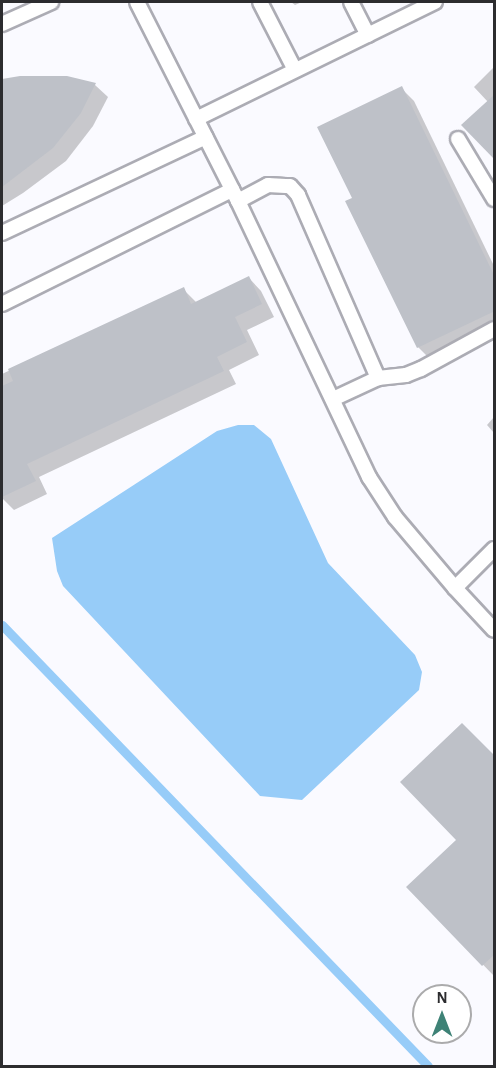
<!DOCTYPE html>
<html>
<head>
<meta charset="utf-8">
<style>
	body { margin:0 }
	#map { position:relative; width:496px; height:1068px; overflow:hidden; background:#fafaff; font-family:"Alegreya Sans",sans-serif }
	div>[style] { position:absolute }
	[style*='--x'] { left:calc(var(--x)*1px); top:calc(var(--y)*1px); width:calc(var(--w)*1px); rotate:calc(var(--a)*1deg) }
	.water>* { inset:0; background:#97ccf8 }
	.shadow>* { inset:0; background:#0003 }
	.stream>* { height:9px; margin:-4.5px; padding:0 4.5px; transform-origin:4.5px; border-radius:4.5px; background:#97ccf8 }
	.building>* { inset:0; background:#bec1c8 }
	.roads { filter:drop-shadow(2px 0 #acacb4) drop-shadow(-2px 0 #acacb4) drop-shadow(0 2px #acacb4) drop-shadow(0 -2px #acacb4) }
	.service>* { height:14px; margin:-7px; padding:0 7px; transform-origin:7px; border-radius:7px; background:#fff }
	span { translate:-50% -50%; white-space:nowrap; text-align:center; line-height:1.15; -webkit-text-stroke:6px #fff; paint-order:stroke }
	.frame { position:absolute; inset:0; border:3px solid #2c2c2f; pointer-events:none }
	.north { position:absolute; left:412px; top:984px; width:60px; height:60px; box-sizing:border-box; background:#fff; border:2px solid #ababac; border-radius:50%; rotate:0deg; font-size:16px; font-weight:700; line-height:24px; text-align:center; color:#2c2c2f }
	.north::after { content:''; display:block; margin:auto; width:21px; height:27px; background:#3e8276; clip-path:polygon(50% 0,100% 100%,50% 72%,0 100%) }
</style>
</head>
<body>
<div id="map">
	<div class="water">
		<div style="clip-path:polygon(238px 425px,254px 425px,271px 439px,328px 563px,415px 655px,422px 672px,419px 690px,302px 800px,260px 796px,63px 586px,57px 571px,52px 538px,217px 431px)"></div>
	</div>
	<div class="shadow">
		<div style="clip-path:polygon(291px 2px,302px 2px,295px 5px)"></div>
		<div style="clip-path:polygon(494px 67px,494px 157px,488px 102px,474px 87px)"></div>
		<div style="clip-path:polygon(20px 77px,67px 78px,95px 85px,108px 97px,93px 126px,66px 161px,23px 193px,2px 206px,2px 81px)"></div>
		<div style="clip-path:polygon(401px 88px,414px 101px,494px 266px,494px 329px,431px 360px,418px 347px,354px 198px)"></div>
		<div style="clip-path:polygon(249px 278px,261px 291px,274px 317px,247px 330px,259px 355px,229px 370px,236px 384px,39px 477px,47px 494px,14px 510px,2px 498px,2px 374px,183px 289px,197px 303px)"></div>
		<div style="clip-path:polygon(494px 417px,494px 433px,487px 425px)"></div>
		<div style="clip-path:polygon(494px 758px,494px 976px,408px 887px,458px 840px)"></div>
	</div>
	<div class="stream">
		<div style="--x:2;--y:625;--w:613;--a:45.99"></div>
	</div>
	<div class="building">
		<div style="clip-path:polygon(20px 76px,67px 76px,96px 83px,81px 113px,53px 148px,2px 187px,2px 79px)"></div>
		<div style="clip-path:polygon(402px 86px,495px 277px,495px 311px,417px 348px,345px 201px,352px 198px,317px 127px)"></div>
		<div style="clip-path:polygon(495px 94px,495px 160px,461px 125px)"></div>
		<div style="clip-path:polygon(249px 276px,262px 304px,235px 317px,247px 342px,217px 357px,224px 371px,27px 464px,36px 481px,2px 497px,2px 386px,13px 381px,8px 369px,184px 287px,191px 304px)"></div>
		<div style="clip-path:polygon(462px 723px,495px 756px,495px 954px,482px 966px,406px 887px,456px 840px,400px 782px)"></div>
	</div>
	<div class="roads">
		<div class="service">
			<div style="--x:137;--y:2;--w:223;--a:63.1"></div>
			<div style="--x:238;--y:201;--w:306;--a:64.6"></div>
			<div style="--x:369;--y:477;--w:48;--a:57"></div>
			<div style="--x:395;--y:517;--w:93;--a:49.8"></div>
			<div style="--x:455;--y:588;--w:57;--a:47.1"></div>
			<div style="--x:260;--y:2;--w:76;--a:62.8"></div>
			<div style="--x:351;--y:2;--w:37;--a:63"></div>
			<div style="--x:2;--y:24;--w:54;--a:-24.2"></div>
			<div style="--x:196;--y:119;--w:266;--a:-26.1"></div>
			<div style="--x:458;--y:139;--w:70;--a:59"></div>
			<div style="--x:238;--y:201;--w:34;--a:-28"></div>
			<div style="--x:268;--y:185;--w:22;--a:3"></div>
			<div style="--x:290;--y:186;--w:12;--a:48"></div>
			<div style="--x:298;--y:195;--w:200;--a:66.4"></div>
			<div style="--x:2;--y:233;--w:225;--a:-25.2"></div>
			<div style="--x:2;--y:304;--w:257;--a:-26.4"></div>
			<div style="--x:333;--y:399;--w:50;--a:-25"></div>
			<div style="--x:378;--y:378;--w:28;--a:-6"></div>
			<div style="--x:406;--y:375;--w:16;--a:-22"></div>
			<div style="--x:421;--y:369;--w:83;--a:-28.7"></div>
			<div style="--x:455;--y:588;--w:55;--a:-45"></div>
		</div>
	</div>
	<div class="frame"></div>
	<div class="north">N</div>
</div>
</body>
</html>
